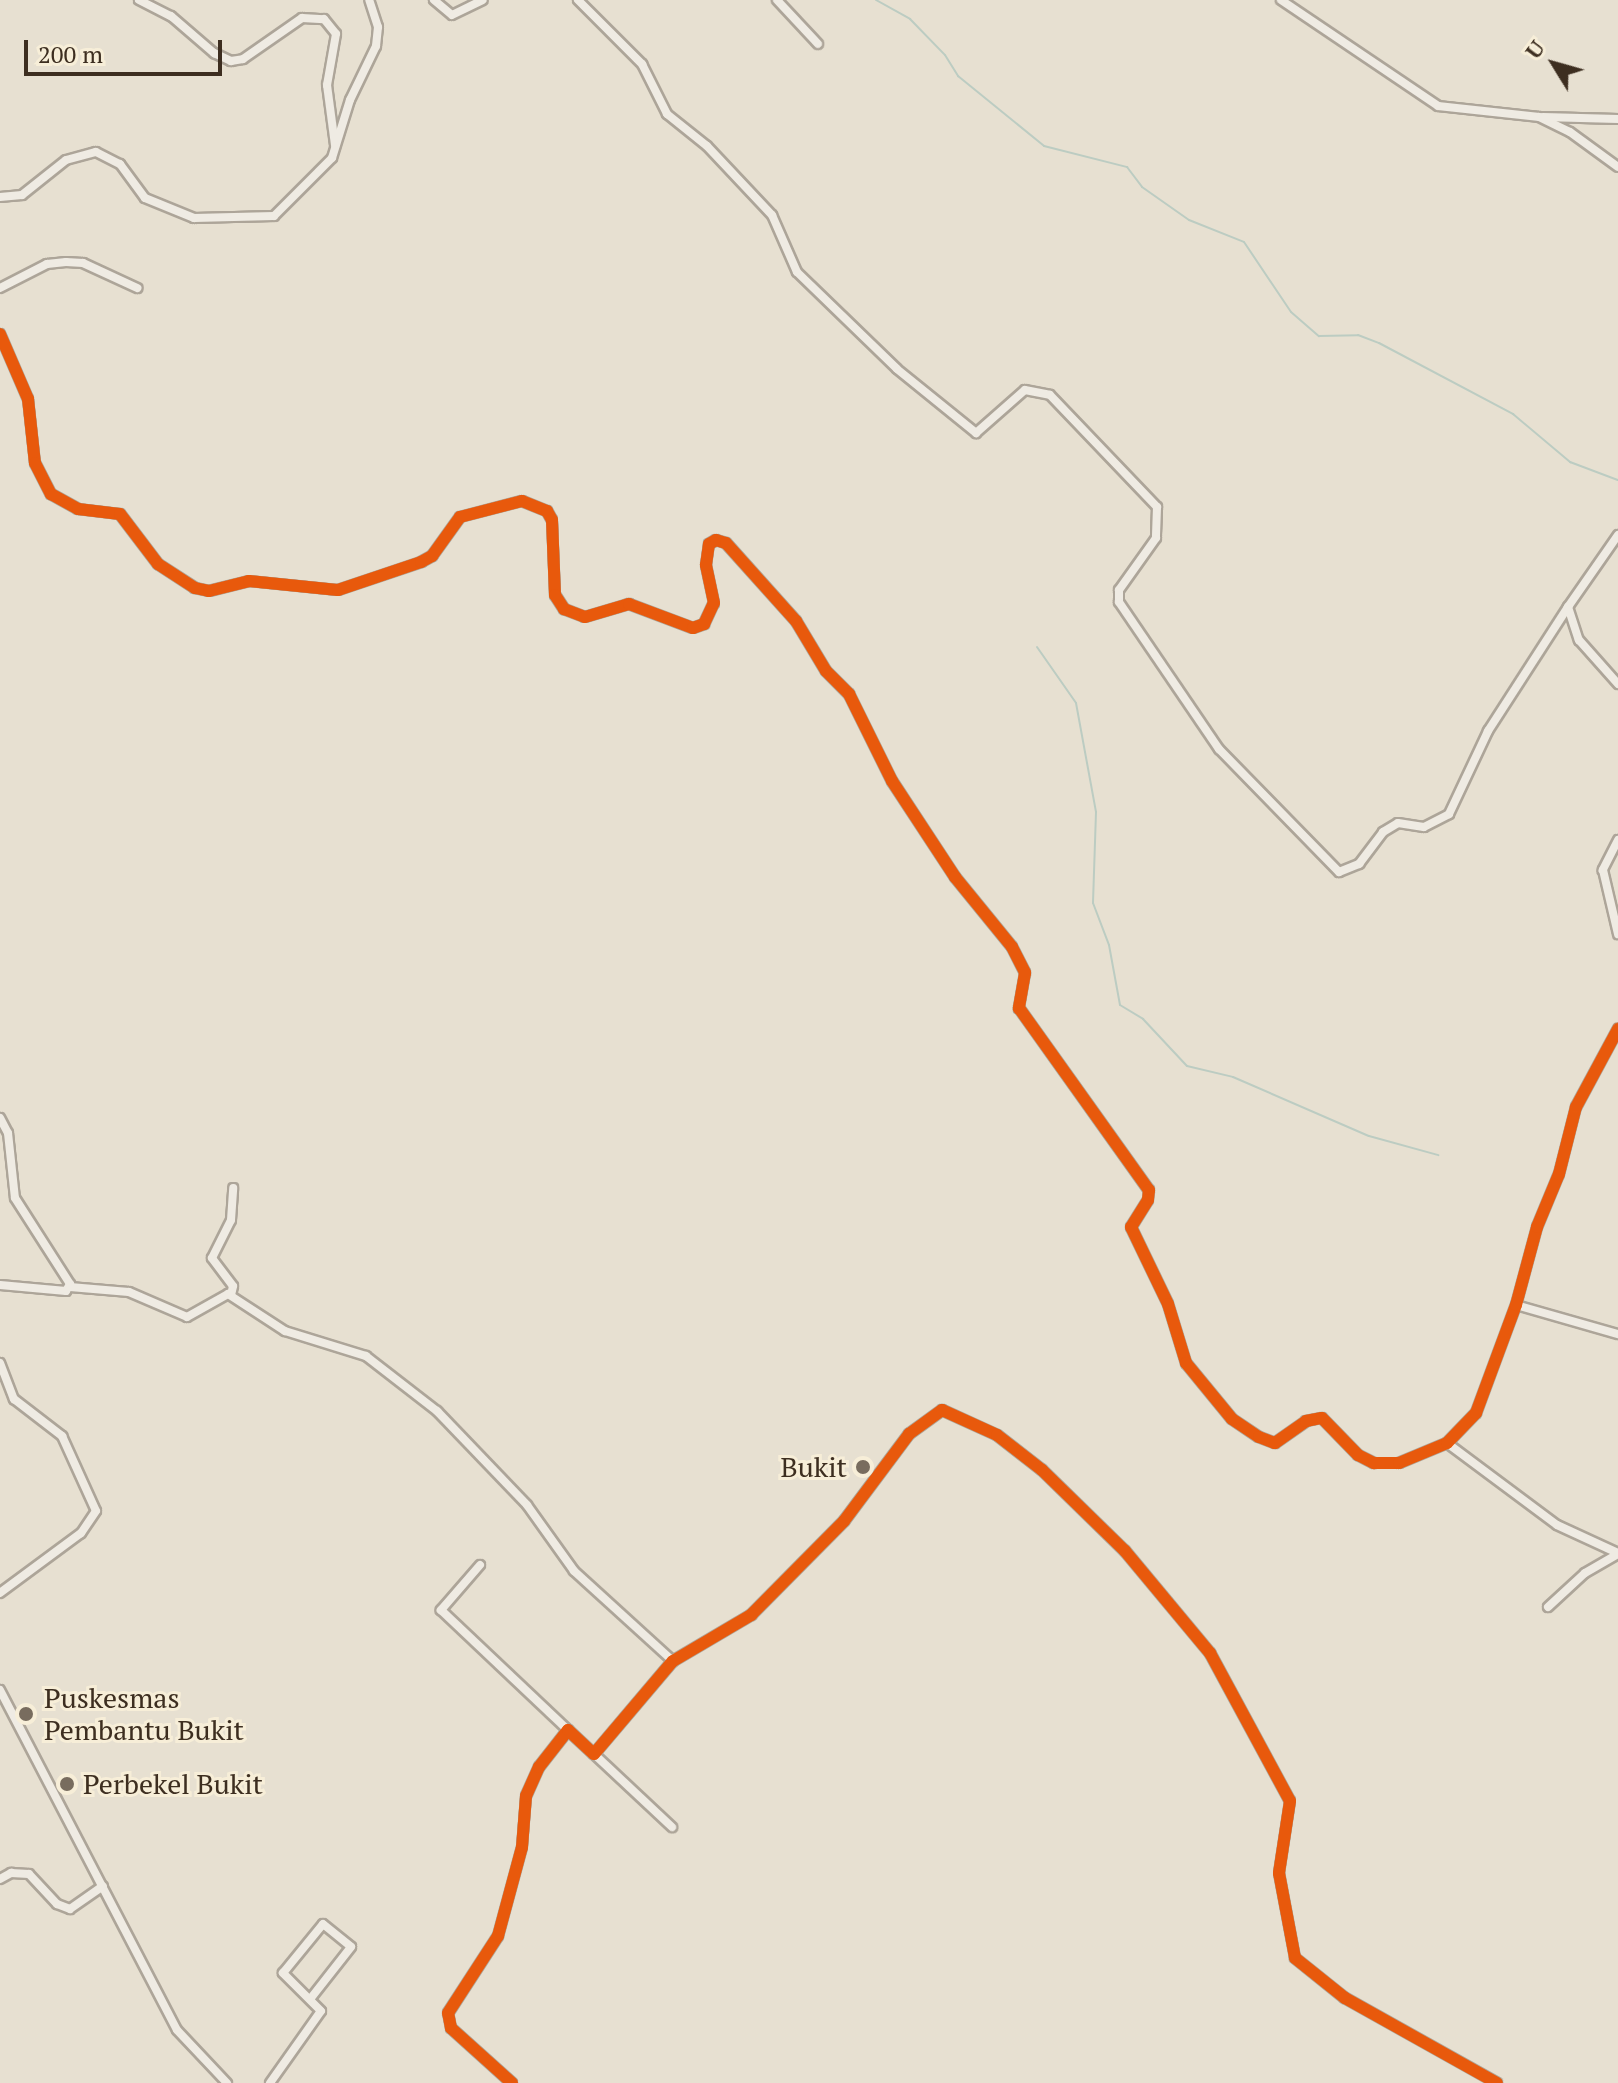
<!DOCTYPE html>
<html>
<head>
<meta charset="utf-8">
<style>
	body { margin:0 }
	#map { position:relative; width:1618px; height:2083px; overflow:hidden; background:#e7e0d1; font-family:"PT Serif",serif }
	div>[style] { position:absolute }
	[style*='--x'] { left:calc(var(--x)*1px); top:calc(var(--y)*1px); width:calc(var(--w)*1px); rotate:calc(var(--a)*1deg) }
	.stream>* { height:2px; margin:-1px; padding:0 1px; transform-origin:1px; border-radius:1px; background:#bcccc2 }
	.roads { filter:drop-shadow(2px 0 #ada599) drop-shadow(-2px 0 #ada599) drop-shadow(0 2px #ada599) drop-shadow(0 -2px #ada599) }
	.street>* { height:8px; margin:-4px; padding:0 4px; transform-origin:4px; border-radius:4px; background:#efebe3 }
	.cycleway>* { height:12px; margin:-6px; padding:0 6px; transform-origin:6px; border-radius:6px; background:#e8590c }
	.dots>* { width:22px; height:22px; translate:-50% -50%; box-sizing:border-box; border:4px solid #f7eed8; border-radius:50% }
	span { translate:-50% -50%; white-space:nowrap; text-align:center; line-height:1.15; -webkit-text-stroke:6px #f7eed8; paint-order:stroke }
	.poi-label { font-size:28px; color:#3d2e20 }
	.right { translate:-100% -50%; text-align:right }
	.left { translate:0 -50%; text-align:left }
	.north { position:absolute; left:1514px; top:24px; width:80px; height:80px; -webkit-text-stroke:6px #f7eed8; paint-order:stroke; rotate:307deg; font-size:22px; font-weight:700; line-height:32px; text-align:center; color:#3d2e20 }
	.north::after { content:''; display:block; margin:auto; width:28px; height:36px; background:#3d2e20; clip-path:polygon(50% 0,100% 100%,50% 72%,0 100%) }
	.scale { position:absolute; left:24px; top:40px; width:198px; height:36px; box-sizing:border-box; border:4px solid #3d2e20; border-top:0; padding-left:10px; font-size:24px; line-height:28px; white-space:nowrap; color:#3d2e20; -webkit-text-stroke:6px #f7eed8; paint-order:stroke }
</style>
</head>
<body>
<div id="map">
	<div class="stream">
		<div style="--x:876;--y:0;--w:39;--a:29"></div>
		<div style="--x:910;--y:19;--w:50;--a:45.8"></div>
		<div style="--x:945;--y:55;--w:25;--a:58"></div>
		<div style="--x:958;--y:76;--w:111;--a:39.1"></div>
		<div style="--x:1044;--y:146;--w:86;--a:14.2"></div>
		<div style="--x:1127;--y:167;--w:25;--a:53"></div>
		<div style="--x:1142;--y:187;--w:57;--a:35.1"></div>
		<div style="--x:1189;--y:220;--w:59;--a:21.8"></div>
		<div style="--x:1244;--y:242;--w:84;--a:56.1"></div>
		<div style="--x:1291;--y:312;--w:37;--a:41"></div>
		<div style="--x:1319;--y:336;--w:39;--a:-1"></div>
		<div style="--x:1358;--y:335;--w:22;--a:21"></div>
		<div style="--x:1379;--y:343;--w:152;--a:27.9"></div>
		<div style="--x:1513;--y:414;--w:75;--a:40.1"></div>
		<div style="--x:1570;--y:462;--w:51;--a:20.6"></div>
		<div style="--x:1037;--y:647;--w:68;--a:55.1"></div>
		<div style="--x:1076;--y:703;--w:111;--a:79.6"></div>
		<div style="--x:1096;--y:812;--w:91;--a:91.9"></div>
		<div style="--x:1093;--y:903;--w:45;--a:69.1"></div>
		<div style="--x:1109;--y:945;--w:61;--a:79.6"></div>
		<div style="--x:1120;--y:1005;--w:27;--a:31"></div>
		<div style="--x:1143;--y:1019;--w:64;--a:46.9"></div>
		<div style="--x:1187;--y:1066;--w:47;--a:13.4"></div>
		<div style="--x:1233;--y:1077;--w:148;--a:23.5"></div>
		<div style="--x:1369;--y:1136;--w:72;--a:15.4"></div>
	</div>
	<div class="roads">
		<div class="street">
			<div style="--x:139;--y:0;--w:36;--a:27"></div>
			<div style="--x:171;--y:16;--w:57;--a:40.7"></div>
			<div style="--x:214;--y:53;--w:19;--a:25"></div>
			<div style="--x:231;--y:61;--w:12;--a:-9"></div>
			<div style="--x:243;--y:59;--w:72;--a:-34.8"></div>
			<div style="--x:302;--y:18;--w:22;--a:3"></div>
			<div style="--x:324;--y:19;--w:19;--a:51"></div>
			<div style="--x:336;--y:34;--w:52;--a:100"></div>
			<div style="--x:327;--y:85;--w:61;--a:82.4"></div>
			<div style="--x:434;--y:0;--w:23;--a:40"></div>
			<div style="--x:452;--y:15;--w:34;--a:-26"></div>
			<div style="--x:578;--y:0;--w:91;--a:45"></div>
			<div style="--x:642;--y:64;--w:56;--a:63.4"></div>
			<div style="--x:667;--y:114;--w:51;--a:38.7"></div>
			<div style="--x:707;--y:146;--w:95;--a:46.7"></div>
			<div style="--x:772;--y:215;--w:62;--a:66.3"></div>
			<div style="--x:797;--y:272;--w:139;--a:44.1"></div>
			<div style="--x:897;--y:369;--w:102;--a:39"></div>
			<div style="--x:976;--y:433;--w:65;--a:-41.3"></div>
			<div style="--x:1025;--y:390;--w:25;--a:11"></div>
			<div style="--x:1050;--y:395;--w:155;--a:46.3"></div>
			<div style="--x:1157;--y:507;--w:31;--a:92"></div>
			<div style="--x:1156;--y:538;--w:64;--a:125.4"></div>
			<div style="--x:1119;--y:590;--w:12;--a:90"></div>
			<div style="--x:1119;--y:602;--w:178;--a:55.8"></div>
			<div style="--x:1219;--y:749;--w:172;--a:45.7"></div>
			<div style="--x:1339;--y:872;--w:22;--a:-22"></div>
			<div style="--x:1359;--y:864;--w:40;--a:-53"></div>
			<div style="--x:1383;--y:832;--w:17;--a:-31"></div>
			<div style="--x:1398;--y:823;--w:26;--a:9"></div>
			<div style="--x:1424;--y:827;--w:28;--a:-27"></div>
			<div style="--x:1449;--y:814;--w:92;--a:-64.8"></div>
			<div style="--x:1488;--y:731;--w:148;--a:-57.2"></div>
			<div style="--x:777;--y:0;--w:60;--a:47"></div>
			<div style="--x:1281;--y:0;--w:189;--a:34"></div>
			<div style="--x:1438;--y:106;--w:102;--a:6.2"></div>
			<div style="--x:1539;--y:117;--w:34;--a:26"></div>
			<div style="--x:1570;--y:132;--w:59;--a:36.1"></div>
			<div style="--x:1543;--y:117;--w:75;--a:1.5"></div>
			<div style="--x:0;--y:197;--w:22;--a:-5"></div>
			<div style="--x:22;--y:195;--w:56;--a:-38.5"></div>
			<div style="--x:66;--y:160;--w:31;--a:-15"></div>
			<div style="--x:96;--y:152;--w:27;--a:27"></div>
			<div style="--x:120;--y:164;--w:42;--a:53.7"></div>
			<div style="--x:145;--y:198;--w:53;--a:22.2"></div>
			<div style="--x:194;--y:218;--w:80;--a:-1.4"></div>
			<div style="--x:274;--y:216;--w:82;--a:-45"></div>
			<div style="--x:332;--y:158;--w:61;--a:-72.8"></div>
			<div style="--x:350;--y:100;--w:60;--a:-64.3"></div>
			<div style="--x:376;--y:46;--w:19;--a:-84"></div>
			<div style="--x:378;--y:27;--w:28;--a:-108"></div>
			<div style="--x:0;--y:288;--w:53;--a:-27.1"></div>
			<div style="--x:47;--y:264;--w:19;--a:-6"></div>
			<div style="--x:66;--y:262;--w:17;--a:3"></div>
			<div style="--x:83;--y:263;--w:60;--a:24.8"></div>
			<div style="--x:0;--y:334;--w:71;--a:66.7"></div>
			<div style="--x:28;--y:399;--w:64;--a:83.8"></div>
			<div style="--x:35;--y:463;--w:35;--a:63"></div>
			<div style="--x:51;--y:494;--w:31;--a:29"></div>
			<div style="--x:78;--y:509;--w:42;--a:6.8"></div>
			<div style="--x:120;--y:514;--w:63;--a:52.8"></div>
			<div style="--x:158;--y:564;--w:44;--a:33"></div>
			<div style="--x:195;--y:588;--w:14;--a:12"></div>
			<div style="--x:209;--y:591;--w:41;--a:-14"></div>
			<div style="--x:249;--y:581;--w:89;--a:5.8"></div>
			<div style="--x:338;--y:590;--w:88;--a:-18.6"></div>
			<div style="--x:421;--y:562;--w:13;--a:-29"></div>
			<div style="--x:432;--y:556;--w:48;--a:-54.3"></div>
			<div style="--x:460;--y:517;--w:64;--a:-14.5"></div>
			<div style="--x:522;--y:501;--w:27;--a:22"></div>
			<div style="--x:547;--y:511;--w:10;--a:61"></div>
			<div style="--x:552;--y:520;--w:75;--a:87.7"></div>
			<div style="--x:555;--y:595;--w:17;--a:57"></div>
			<div style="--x:564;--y:609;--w:22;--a:21"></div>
			<div style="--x:585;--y:617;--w:46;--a:-16.5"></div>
			<div style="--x:629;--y:604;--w:68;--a:20.6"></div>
			<div style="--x:693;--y:628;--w:12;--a:-20"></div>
			<div style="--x:704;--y:624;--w:23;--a:-65"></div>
			<div style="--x:714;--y:603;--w:39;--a:-102"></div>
			<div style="--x:706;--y:565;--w:21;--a:-82"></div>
			<div style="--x:709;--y:544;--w:8;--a:-30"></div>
			<div style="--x:716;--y:540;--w:10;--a:17"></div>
			<div style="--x:726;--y:543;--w:105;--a:48.1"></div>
			<div style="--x:796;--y:621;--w:58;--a:59"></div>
			<div style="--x:826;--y:671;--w:33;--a:45"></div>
			<div style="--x:849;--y:694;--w:97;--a:63.7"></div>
			<div style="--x:892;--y:781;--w:115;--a:56.7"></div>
			<div style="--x:955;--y:877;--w:90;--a:50.8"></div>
			<div style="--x:1012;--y:947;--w:29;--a:63"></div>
			<div style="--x:1025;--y:973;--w:36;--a:100"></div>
			<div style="--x:1019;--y:1008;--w:224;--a:54.5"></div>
			<div style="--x:1149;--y:1190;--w:10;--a:96"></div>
			<div style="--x:1148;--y:1200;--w:32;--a:122"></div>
			<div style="--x:1131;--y:1227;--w:85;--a:64.3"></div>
			<div style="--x:1168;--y:1304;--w:62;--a:73"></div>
			<div style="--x:1186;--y:1363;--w:72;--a:50.6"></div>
			<div style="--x:1232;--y:1419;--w:32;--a:34"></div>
			<div style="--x:1259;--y:1437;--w:17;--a:21"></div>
			<div style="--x:1275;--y:1443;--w:38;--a:-35"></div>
			<div style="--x:1306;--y:1421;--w:16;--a:-11"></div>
			<div style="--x:1322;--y:1418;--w:52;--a:45.8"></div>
			<div style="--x:1358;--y:1455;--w:18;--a:27"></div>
			<div style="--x:1374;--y:1463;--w:25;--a:0"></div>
			<div style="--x:1399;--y:1463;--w:52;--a:-22.6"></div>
			<div style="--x:1447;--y:1443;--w:42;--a:-46"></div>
			<div style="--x:1476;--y:1413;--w:115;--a:-69.7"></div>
			<div style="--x:1516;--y:1305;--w:81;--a:-74.9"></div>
			<div style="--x:1537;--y:1227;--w:57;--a:-67.5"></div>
			<div style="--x:1559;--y:1174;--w:69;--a:-75.8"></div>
			<div style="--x:1576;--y:1107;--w:89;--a:-61.7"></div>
			<div style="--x:1618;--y:535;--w:88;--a:124.8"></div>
			<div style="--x:1568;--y:607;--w:35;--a:72"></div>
			<div style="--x:1579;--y:640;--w:59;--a:48.4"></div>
			<div style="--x:1618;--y:840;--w:34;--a:117"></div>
			<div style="--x:1603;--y:870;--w:66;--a:76.8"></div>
			<div style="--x:0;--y:1118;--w:17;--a:62"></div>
			<div style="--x:8;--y:1133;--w:65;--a:83.9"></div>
			<div style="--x:15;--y:1198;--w:102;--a:57.4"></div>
			<div style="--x:70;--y:1284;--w:8;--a:120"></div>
			<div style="--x:66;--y:1291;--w:66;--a:-174.8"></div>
			<div style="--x:70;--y:1287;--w:59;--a:4.8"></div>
			<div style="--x:129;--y:1292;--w:63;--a:23.3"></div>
			<div style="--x:187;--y:1317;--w:47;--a:-29.3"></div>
			<div style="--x:228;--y:1294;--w:68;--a:33"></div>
			<div style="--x:285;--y:1331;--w:85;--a:17.2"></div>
			<div style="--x:366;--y:1356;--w:90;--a:37.8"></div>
			<div style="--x:437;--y:1411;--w:130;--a:46.2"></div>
			<div style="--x:527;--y:1505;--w:81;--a:54.5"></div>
			<div style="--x:574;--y:1571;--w:134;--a:42.3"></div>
			<div style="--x:231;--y:1295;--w:9;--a:-77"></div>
			<div style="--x:233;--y:1286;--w:35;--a:-127"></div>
			<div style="--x:212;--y:1258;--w:42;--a:-63.4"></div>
			<div style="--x:231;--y:1220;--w:32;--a:-86"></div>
			<div style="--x:1516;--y:1305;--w:106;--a:15.9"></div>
			<div style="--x:0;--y:1363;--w:39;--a:69"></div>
			<div style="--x:14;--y:1399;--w:61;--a:37.6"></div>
			<div style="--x:62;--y:1436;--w:82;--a:65.6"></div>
			<div style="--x:96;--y:1511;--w:27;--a:124"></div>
			<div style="--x:81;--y:1533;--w:101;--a:143.5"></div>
			<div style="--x:1447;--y:1443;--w:137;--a:36.7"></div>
			<div style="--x:1557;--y:1525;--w:67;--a:24.7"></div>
			<div style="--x:480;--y:1565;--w:60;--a:130.9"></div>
			<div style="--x:441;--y:1610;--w:175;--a:43.4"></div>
			<div style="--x:1548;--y:1607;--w:50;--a:-42.6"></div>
			<div style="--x:1585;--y:1573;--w:38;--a:-30"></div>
			<div style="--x:0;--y:1690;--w:383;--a:62.5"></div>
			<div style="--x:177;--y:2030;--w:73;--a:46.7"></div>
			<div style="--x:594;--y:1754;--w:107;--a:43.1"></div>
			<div style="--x:0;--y:1879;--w:13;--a:-29"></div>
			<div style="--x:11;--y:1873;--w:18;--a:3"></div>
			<div style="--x:29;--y:1874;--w:41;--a:47"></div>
			<div style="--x:57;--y:1904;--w:14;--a:21"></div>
			<div style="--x:70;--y:1909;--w:40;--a:-34.9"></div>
			<div style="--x:270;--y:2083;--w:88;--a:-54.7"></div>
			<div style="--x:321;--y:2011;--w:54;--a:-135"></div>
			<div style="--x:283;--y:1973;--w:63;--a:-50.8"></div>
			<div style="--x:323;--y:1924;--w:36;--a:39"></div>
			<div style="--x:351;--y:1947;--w:65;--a:128.1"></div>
			<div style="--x:512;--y:2083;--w:82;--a:-138"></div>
			<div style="--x:451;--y:2028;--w:15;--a:-101"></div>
			<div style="--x:448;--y:2013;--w:92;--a:-57"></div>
			<div style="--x:498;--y:1936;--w:92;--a:-74.9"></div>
			<div style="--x:522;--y:1847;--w:51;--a:-85.5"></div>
			<div style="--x:526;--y:1796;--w:32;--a:-66"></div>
			<div style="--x:539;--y:1767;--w:47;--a:-51.9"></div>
			<div style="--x:568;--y:1730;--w:35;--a:43"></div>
			<div style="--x:594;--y:1754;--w:122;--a:-49.7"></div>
			<div style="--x:673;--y:1661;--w:91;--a:-30.5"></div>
			<div style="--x:751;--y:1615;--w:132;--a:-45.3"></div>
			<div style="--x:844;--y:1521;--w:109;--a:-53.2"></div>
			<div style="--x:909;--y:1434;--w:41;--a:-36"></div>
			<div style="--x:942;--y:1410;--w:60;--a:24.4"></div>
			<div style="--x:997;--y:1435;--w:57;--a:37.9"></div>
			<div style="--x:1042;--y:1470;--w:116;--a:44.3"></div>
			<div style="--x:1125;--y:1551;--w:133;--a:50.2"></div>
			<div style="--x:1210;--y:1653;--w:168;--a:61.6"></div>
			<div style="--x:1290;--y:1801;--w:73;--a:98.7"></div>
			<div style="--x:1279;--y:1873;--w:86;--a:79.3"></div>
			<div style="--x:1295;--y:1958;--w:64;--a:38.7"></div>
			<div style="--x:1345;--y:1998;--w:174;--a:29.2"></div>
		</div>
	</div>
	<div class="cycleway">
		<div style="--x:0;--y:334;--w:71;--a:66.7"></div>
		<div style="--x:28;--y:399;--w:64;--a:83.8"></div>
		<div style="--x:35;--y:463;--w:35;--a:63"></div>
		<div style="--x:51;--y:494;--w:31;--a:29"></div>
		<div style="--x:78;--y:509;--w:42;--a:6.8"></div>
		<div style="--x:120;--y:514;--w:63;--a:52.8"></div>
		<div style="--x:158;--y:564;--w:44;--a:33"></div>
		<div style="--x:195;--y:588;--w:14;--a:12"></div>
		<div style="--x:209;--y:591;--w:41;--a:-14"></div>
		<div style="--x:249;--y:581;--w:89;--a:5.8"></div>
		<div style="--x:338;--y:590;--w:88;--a:-18.6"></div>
		<div style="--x:421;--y:562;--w:13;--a:-29"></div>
		<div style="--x:432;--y:556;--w:48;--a:-54.3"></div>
		<div style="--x:460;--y:517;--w:64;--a:-14.5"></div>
		<div style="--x:522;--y:501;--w:27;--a:22"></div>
		<div style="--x:547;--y:511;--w:10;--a:61"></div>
		<div style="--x:552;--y:520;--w:75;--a:87.7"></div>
		<div style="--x:555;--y:595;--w:17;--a:57"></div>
		<div style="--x:564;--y:609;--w:22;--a:21"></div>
		<div style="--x:585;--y:617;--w:46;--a:-16.5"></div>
		<div style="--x:629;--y:604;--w:68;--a:20.6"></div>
		<div style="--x:693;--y:628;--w:12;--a:-20"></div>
		<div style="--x:704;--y:624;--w:23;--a:-65"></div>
		<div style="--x:714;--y:603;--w:39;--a:-102"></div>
		<div style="--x:706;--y:565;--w:21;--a:-82"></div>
		<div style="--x:709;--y:544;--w:8;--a:-30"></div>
		<div style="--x:716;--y:540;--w:10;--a:17"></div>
		<div style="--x:726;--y:543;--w:105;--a:48.1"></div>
		<div style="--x:796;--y:621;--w:58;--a:59"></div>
		<div style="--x:826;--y:671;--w:33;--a:45"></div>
		<div style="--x:849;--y:694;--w:97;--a:63.7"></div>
		<div style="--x:892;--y:781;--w:115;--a:56.7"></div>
		<div style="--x:955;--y:877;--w:90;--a:50.8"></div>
		<div style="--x:1012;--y:947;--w:29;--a:63"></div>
		<div style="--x:1025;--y:973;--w:36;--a:100"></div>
		<div style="--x:1019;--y:1008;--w:224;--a:54.5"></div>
		<div style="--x:1149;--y:1190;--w:10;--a:96"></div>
		<div style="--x:1148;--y:1200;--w:32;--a:122"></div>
		<div style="--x:1131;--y:1227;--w:85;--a:64.3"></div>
		<div style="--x:1168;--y:1304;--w:62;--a:73"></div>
		<div style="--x:1186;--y:1363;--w:72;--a:50.6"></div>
		<div style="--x:1232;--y:1419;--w:32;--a:34"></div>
		<div style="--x:1259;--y:1437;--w:17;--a:21"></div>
		<div style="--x:1275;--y:1443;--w:38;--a:-35"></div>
		<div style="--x:1306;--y:1421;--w:16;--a:-11"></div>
		<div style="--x:1322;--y:1418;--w:52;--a:45.8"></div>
		<div style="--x:1358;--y:1455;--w:18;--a:27"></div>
		<div style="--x:1374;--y:1463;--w:25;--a:0"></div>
		<div style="--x:1399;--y:1463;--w:52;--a:-22.6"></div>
		<div style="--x:1447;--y:1443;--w:42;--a:-46"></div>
		<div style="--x:1476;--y:1413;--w:115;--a:-69.7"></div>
		<div style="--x:1516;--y:1305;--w:81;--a:-74.9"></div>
		<div style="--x:1537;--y:1227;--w:57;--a:-67.5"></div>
		<div style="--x:1559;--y:1174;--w:69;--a:-75.8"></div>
		<div style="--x:1576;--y:1107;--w:89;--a:-61.7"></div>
		<div style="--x:512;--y:2083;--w:82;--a:-138"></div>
		<div style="--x:451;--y:2028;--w:15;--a:-101"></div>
		<div style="--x:448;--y:2013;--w:92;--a:-57"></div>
		<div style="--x:498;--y:1936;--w:92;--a:-74.9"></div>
		<div style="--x:522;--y:1847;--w:51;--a:-85.5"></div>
		<div style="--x:526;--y:1796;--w:32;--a:-66"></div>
		<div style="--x:539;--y:1767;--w:47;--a:-51.9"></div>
		<div style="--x:568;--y:1730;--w:35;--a:43"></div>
		<div style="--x:594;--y:1754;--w:122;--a:-49.7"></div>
		<div style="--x:673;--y:1661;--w:91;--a:-30.5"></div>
		<div style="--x:751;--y:1615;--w:132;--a:-45.3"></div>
		<div style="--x:844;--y:1521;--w:109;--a:-53.2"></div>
		<div style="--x:909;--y:1434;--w:41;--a:-36"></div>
		<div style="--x:942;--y:1410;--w:60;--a:24.4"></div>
		<div style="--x:997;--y:1435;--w:57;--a:37.9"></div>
		<div style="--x:1042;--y:1470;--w:116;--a:44.3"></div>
		<div style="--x:1125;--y:1551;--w:133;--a:50.2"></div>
		<div style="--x:1210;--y:1653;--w:168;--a:61.6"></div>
		<div style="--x:1290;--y:1801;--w:73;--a:98.7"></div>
		<div style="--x:1279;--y:1873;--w:86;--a:79.3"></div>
		<div style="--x:1295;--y:1958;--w:64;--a:38.7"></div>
		<div style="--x:1345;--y:1998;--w:174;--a:29.2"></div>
	</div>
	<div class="dots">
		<div style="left:863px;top:1467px;background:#786c5e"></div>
		<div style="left:26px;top:1714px;background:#786c5e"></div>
		<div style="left:67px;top:1784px;background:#786c5e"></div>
	</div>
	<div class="poi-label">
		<span class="right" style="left:847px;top:1467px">Bukit</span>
		<span class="left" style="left:44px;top:1714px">Puskesmas<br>Pembantu Bukit</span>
		<span class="left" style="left:83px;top:1784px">Perbekel Bukit</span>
	</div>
	<div class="north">U</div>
	<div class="scale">200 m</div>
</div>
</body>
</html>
